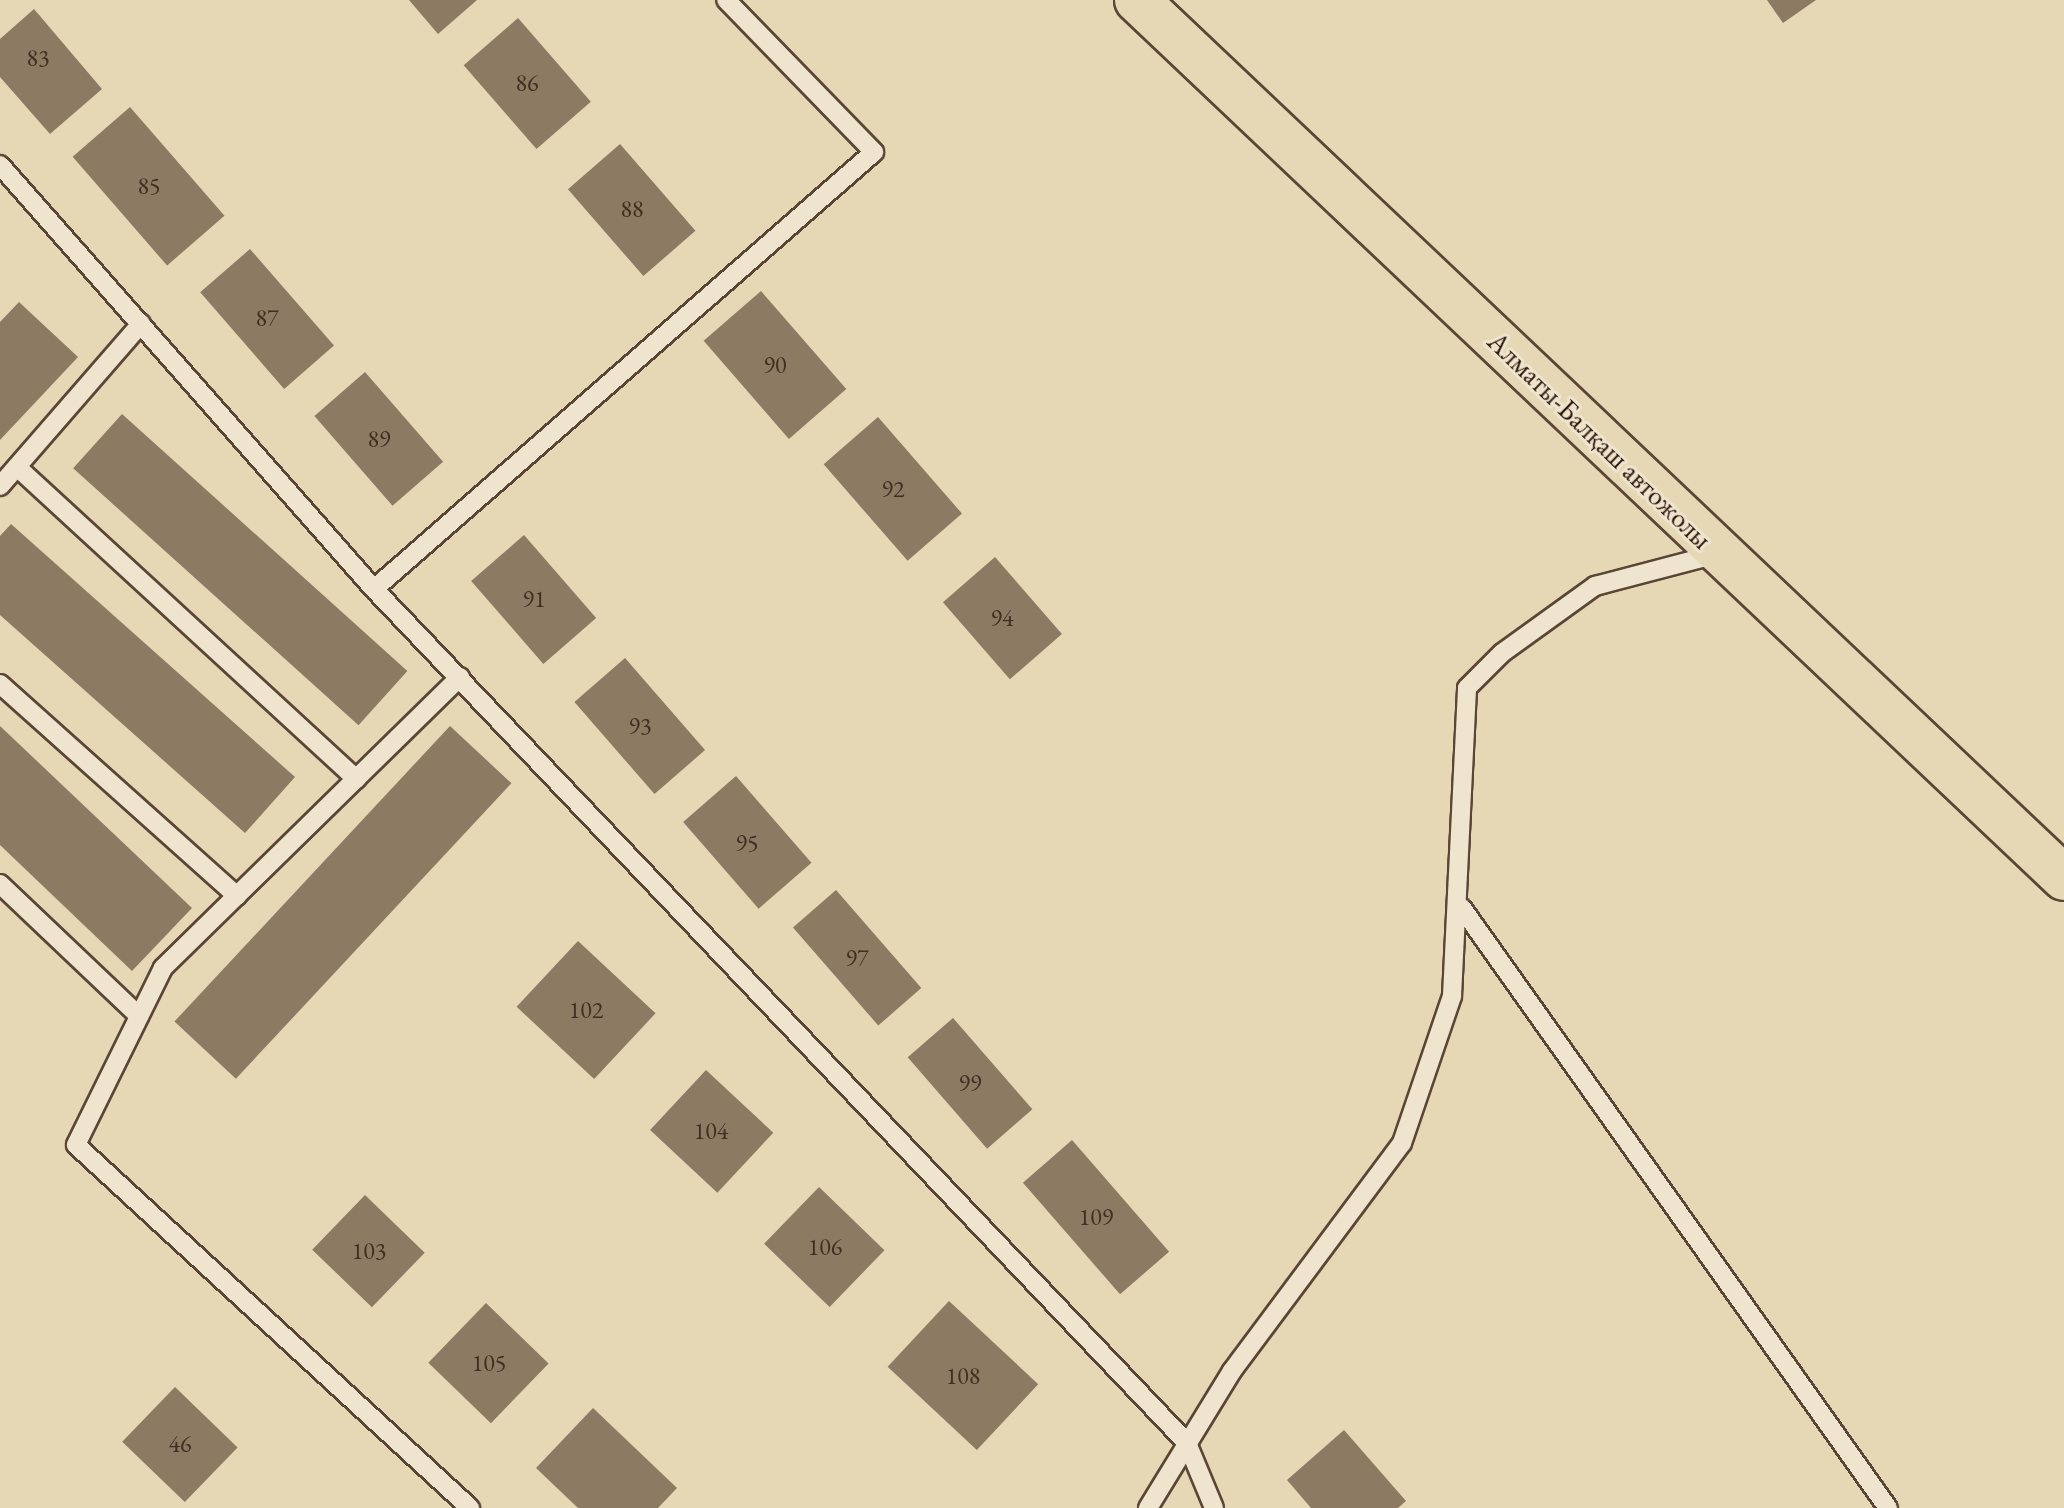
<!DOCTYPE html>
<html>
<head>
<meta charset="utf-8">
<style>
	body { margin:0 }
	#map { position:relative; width:2064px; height:1508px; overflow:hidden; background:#e6d7b5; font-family:"EB Garamond",serif }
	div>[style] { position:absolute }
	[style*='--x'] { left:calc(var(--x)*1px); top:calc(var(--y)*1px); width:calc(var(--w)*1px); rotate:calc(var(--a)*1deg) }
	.building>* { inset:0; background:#8d7a63; transform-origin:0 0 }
	.roads { filter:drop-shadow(2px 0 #5a4636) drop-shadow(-2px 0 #5a4636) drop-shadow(0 2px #5a4636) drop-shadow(0 -2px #5a4636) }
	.lane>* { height:18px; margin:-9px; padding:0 9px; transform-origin:9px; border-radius:9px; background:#efe5cf }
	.primary>* { height:44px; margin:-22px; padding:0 22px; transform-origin:22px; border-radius:22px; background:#e6d7b5 }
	span { translate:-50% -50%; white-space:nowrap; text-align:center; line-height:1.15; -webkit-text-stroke:6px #efe5cf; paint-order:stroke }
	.number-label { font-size:24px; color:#442e21 }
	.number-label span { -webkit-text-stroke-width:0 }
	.street-label { font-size:28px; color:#2c150b }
</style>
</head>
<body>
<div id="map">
	<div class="building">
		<div style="clip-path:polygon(409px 0,477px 0,438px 34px)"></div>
		<div style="clip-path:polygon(1767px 0,1816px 0,1783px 23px)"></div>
		<div style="clip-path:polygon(34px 9px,102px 89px,50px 134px,0 77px,0 39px)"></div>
		<div style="left:518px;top:18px;width:111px;height:72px;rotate:49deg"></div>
		<div style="left:130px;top:107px;width:144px;height:76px;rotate:49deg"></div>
		<div style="left:620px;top:144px;width:115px;height:69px;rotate:49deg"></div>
		<div style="left:250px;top:249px;width:128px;height:66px;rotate:49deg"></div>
		<div style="left:761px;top:291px;width:130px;height:76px;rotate:49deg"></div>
		<div style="clip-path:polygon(19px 302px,78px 357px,0 440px,0 322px)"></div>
		<div style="left:365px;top:372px;width:119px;height:67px;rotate:49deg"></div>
		<div style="left:122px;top:414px;width:384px;height:73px;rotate:42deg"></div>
		<div style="left:878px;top:417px;width:128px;height:72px;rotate:49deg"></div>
		<div style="clip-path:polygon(11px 524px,295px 777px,245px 833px,0 615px,0 536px)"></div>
		<div style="left:524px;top:535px;width:110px;height:70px;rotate:49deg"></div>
		<div style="left:995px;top:557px;width:102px;height:69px;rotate:49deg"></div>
		<div style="left:625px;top:658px;width:122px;height:67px;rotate:49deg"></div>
		<div style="clip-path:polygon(0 726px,192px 908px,132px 971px,0 845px)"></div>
		<div style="left:450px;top:726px;width:84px;height:404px;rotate:43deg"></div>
		<div style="left:736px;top:776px;width:115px;height:70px;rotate:49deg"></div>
		<div style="left:836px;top:890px;width:130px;height:57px;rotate:49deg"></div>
		<div style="left:578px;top:941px;width:106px;height:90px;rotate:43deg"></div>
		<div style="left:953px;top:1018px;width:121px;height:60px;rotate:49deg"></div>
		<div style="left:706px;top:1070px;width:92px;height:82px;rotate:43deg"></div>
		<div style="left:1072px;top:1140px;width:148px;height:65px;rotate:49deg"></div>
		<div style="left:819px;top:1187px;width:91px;height:79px;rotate:44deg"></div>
		<div style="left:365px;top:1195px;width:83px;height:76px;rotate:44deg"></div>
		<div style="left:949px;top:1301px;width:122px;height:90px;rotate:43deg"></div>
		<div style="left:486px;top:1303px;width:87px;height:83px;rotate:44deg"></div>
		<div style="left:175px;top:1387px;width:87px;height:76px;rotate:44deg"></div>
		<div style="clip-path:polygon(593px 1408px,677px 1488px,658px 1508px,578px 1508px,536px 1468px)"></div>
		<div style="clip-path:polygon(1344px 1430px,1406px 1501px,1398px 1508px,1311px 1508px,1287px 1480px)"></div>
	</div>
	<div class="roads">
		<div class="lane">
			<div style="--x:0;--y:165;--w:565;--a:48.59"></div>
			<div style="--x:374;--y:589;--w:1179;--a:46.41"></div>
			<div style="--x:1187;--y:1443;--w:70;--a:67.4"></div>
			<div style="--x:17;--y:467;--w:461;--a:42.6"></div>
			<div style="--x:0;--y:486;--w:215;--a:-49"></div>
			<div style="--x:374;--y:589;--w:664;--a:-41.15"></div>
			<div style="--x:874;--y:152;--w:212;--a:-134.2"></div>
			<div style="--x:460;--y:677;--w:416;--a:135.6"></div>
			<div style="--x:163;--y:968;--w:197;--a:116.2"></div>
			<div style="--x:76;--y:1145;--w:536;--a:42.65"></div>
			<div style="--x:0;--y:684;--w:318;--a:41.8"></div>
			<div style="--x:0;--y:884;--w:192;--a:43.5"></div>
			<div style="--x:1462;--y:908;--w:736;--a:54.63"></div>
			<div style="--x:1148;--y:1508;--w:161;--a:-58.5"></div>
			<div style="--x:1232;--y:1371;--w:284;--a:-53.3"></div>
			<div style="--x:1402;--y:1143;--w:155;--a:-71.2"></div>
			<div style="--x:1452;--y:996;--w:308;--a:-87.2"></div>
			<div style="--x:1467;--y:688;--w:49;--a:-45"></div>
			<div style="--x:1502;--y:653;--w:115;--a:-35.8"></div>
			<div style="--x:1595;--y:586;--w:126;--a:-14.7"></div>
		</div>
		<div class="primary">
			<div style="--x:1137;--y:0;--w:1277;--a:43.44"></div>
		</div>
	</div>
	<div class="number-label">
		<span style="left:38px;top:58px">83</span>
		<span style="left:527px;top:83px">86</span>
		<span style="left:149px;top:186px">85</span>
		<span style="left:632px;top:209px">88</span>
		<span style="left:267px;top:318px">87</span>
		<span style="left:775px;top:365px">90</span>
		<span style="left:379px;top:439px">89</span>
		<span style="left:893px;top:489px">92</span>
		<span style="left:534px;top:599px">91</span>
		<span style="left:1002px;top:618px">94</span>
		<span style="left:640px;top:726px">93</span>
		<span style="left:747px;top:843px">95</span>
		<span style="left:857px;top:958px">97</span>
		<span style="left:586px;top:1010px">102</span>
		<span style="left:970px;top:1083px">99</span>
		<span style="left:711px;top:1131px">104</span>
		<span style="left:1096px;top:1217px">109</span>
		<span style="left:825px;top:1247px">106</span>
		<span style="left:369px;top:1251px">103</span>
		<span style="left:489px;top:1363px">105</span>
		<span style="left:963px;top:1376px">108</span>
		<span style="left:180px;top:1444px">46</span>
	</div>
	<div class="street-label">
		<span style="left:1600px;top:440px;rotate:44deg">Алматы-Балқаш автожолы</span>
	</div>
</div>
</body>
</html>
